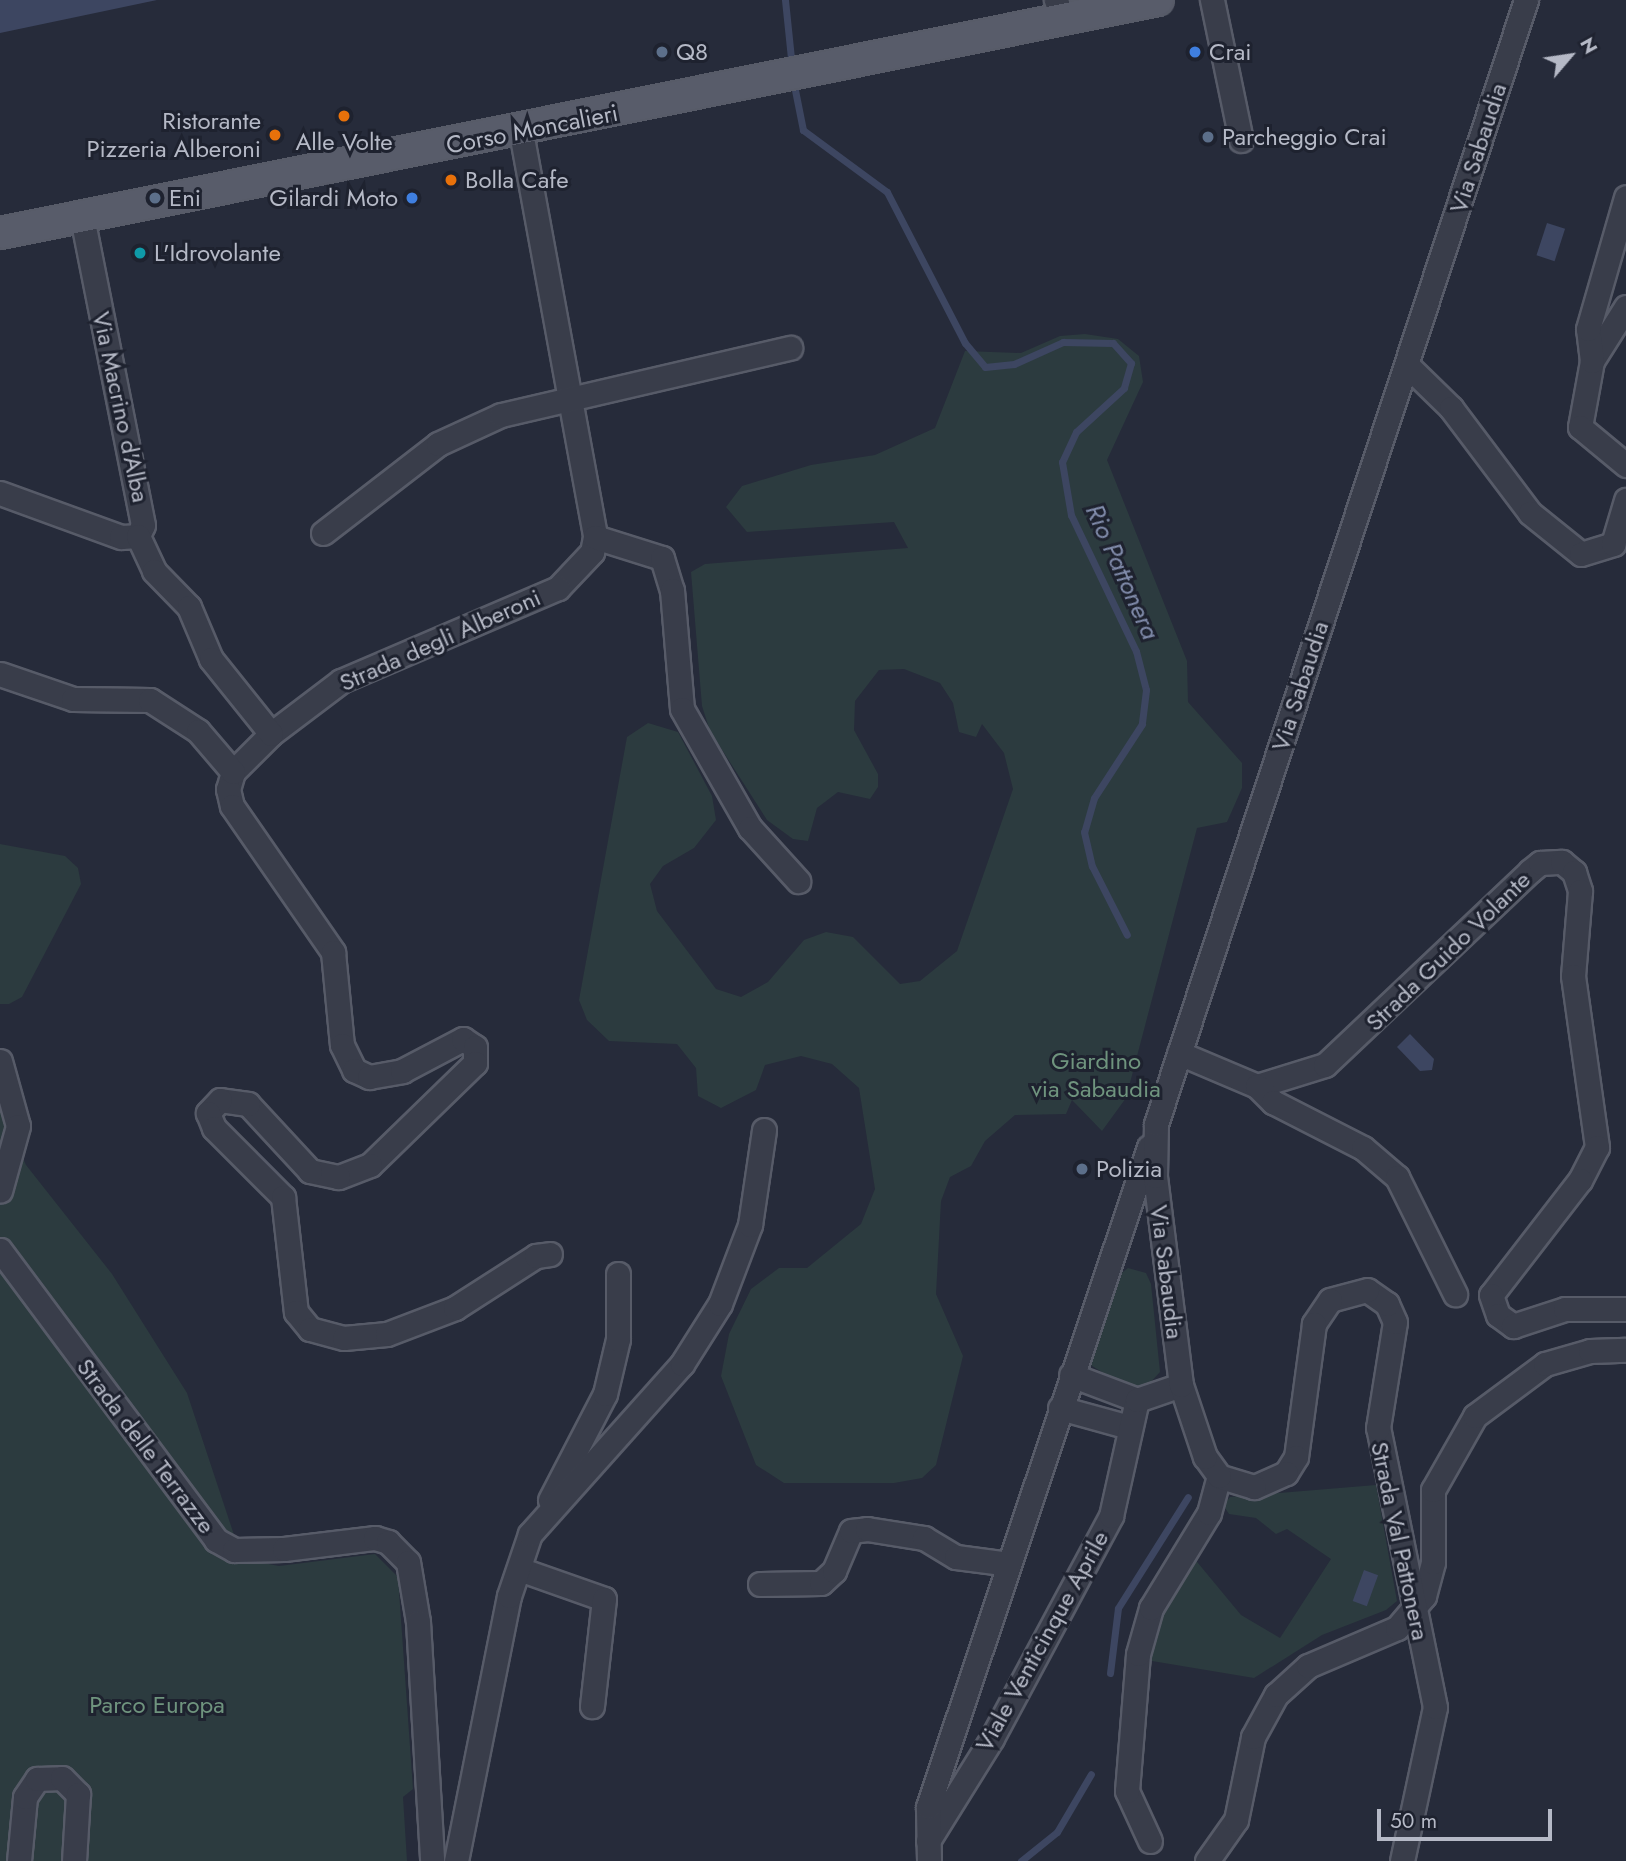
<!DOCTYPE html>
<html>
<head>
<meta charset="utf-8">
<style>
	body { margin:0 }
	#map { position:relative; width:1626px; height:1861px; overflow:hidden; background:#262b3a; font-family:Jost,sans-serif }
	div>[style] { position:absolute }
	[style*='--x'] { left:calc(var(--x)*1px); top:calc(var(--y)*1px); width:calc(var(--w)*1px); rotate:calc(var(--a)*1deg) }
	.green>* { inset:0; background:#2c3b3f }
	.water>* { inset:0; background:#3d4661; transform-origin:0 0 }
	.stream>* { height:7px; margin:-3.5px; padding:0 3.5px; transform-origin:3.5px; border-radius:3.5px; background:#3d4661 }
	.roads { filter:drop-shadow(2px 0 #575b68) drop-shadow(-2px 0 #575b68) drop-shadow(0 2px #575b68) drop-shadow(0 -2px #575b68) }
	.minor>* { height:23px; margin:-11.5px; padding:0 11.5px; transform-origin:11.5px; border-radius:11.5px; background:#393d4a }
	.major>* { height:30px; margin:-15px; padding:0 15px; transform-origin:15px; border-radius:15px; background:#585c6a }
	.dots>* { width:19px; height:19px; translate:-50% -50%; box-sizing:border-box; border:4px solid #1e222f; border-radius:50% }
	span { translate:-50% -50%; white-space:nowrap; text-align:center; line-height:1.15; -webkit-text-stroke:6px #1e222f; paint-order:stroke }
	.poi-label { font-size:24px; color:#b5b9c6 }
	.left { translate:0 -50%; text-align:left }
	.right { translate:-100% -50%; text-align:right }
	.street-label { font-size:24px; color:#b5b9c6 }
	.park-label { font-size:24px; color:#6f947e }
	.water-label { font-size:26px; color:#808baa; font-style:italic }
	.north { position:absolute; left:1535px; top:21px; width:70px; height:70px; -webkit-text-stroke:5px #1e222f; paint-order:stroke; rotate:61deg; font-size:19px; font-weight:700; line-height:28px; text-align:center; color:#b5b9c6 }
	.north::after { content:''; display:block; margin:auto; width:24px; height:32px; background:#b5b9c6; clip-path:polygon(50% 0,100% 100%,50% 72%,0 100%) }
	.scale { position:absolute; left:1377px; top:1809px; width:175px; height:32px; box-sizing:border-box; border:4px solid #b5b9c6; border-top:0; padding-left:9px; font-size:21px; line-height:24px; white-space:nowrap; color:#b5b9c6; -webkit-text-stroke:5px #1e222f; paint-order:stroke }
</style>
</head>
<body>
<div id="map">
	<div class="green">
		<div style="clip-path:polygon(1085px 334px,1118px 339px,1139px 356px,1143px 382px,1107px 460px,1187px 661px,1188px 702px,1242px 763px,1242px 788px,1227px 822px,1197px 828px,1126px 1098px,1102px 1131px,1072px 1100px,1066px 1114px,1015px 1115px,985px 1141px,971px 1166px,950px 1177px,941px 1201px,936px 1294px,963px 1356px,936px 1465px,922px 1478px,894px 1483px,784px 1483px,756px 1465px,721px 1376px,729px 1334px,751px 1289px,779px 1268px,807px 1268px,861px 1224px,875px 1189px,859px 1088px,832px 1064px,801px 1056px,765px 1065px,756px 1090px,721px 1108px,698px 1096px,696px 1068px,677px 1044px,609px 1041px,587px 1020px,579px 1000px,627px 737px,648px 723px,678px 732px,712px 796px,716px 820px,694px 848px,663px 866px,650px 884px,657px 911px,716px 989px,741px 997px,768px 982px,804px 940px,826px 932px,853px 937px,900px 984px,920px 981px,957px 951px,1013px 789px,1004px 753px,982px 724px,976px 737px,959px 732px,953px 703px,940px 683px,904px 669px,879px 670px,855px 701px,854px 730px,878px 774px,878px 787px,870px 799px,838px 792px,817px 808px,808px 841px,793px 839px,767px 820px,710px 731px,702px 706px,691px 572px,705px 564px,908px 548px,894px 522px,747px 532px,726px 507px,742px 486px,811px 465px,875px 455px,935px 428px,965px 351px,1021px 353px,1060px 336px)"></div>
		<div style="clip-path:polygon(0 844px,65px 856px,78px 868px,81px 884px,22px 997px,9px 1004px,0 1004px)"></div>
		<div style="clip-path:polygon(0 1110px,26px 1165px,112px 1274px,187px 1393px,242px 1559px,279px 1566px,375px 1554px,398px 1577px,413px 1789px,403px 1797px,407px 1861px,0 1861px)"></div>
		<div style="clip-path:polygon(1128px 1268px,1146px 1273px,1151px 1284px,1160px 1372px,1148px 1385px,1129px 1389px,1089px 1364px,1119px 1275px)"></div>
		<div style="clip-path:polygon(1376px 1485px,1397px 1601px,1386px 1610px,1322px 1635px,1254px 1678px,1146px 1660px,1162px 1611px,1193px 1557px,1241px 1615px,1280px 1638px,1331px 1559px,1287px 1529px,1276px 1534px,1256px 1518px,1229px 1514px,1223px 1505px,1230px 1497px)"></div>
	</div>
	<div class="water">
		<div style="clip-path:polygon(0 0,157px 0,0 33px)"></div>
		<div style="left:1547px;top:223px;width:19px;height:34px;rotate:18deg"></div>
		<div style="clip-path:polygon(1410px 1034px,1434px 1059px,1432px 1070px,1420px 1071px,1397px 1047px)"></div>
		<div style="left:1364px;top:1570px;width:15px;height:33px;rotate:20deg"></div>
	</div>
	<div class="stream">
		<div style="--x:785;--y:0;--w:68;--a:84.1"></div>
		<div style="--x:793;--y:80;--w:51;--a:78.7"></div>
		<div style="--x:803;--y:130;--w:104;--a:36.4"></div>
		<div style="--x:887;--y:192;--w:170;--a:62.7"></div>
		<div style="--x:965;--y:343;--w:31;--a:50"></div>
		<div style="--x:985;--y:367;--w:29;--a:-6"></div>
		<div style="--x:1014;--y:364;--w:54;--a:-24.2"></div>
		<div style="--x:1063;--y:342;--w:50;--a:1.1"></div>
		<div style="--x:1113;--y:343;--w:27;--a:48"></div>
		<div style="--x:1131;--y:363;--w:26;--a:106"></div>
		<div style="--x:1124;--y:388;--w:65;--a:137.5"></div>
		<div style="--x:1076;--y:432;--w:33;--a:115"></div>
		<div style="--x:1062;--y:462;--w:54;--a:80.4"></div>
		<div style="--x:1071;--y:515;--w:151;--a:64.5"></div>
		<div style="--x:1136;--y:651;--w:40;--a:75.6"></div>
		<div style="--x:1146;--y:690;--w:34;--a:97"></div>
		<div style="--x:1142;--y:724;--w:88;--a:123"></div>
		<div style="--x:1094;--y:798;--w:35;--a:106"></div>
		<div style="--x:1084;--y:832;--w:35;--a:77"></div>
		<div style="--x:1092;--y:866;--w:77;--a:63.1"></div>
		<div style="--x:1110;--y:1673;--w:65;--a:-83"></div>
		<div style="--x:1118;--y:1608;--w:131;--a:-57.8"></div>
		<div style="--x:1021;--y:1861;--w:46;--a:-38.9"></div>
		<div style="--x:1057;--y:1832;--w:67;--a:-59.6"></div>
	</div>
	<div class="roads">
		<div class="minor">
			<div style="--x:1056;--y:0;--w:21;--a:71"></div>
			<div style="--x:1212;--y:0;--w:143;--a:78.3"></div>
			<div style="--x:521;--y:132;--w:412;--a:79.6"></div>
			<div style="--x:595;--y:537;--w:15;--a:101"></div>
			<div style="--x:592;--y:552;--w:50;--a:133.4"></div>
			<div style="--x:558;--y:588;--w:236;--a:156.8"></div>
			<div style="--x:341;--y:681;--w:88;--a:142.9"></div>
			<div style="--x:271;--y:734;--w:54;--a:135"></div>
			<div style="--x:233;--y:772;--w:18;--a:106"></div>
			<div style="--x:228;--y:789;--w:17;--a:77"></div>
			<div style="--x:232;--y:806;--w:178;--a:55.3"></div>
			<div style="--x:333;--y:952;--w:93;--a:84.5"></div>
			<div style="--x:342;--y:1045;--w:28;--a:64"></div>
			<div style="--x:354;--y:1070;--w:17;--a:25"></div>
			<div style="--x:369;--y:1077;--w:34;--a:-10"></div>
			<div style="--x:402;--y:1071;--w:69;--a:-27.7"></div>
			<div style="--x:463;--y:1039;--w:14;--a:34"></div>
			<div style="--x:475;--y:1047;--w:16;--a:90"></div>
			<div style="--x:475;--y:1063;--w:146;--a:135.8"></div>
			<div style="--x:370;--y:1165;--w:34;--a:159"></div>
			<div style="--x:338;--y:1177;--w:29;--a:-168"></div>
			<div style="--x:310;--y:1171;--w:91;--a:-132.8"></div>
			<div style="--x:248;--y:1104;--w:28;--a:-172"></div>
			<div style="--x:220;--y:1100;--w:18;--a:133"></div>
			<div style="--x:208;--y:1113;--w:16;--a:68"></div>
			<div style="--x:214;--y:1128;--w:98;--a:45"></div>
			<div style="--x:283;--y:1197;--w:116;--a:83.6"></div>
			<div style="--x:296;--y:1312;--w:22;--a:51"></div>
			<div style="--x:310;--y:1329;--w:35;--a:15"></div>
			<div style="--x:344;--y:1338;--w:43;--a:-5.3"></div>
			<div style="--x:387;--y:1334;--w:73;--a:-20.9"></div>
			<div style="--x:455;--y:1308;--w:96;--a:-32.7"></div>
			<div style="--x:536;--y:1256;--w:14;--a:-8"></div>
			<div style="--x:1626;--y:307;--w:64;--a:122.2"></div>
			<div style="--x:1592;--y:361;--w:67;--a:100.3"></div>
			<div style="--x:1580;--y:427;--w:60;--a:39.6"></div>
			<div style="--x:1592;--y:361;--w:32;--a:-97"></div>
			<div style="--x:1588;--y:329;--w:137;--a:-73.9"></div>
			<div style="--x:1407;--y:365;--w:62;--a:44.3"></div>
			<div style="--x:1451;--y:408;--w:131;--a:53"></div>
			<div style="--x:1530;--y:513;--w:65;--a:38.8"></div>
			<div style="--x:1581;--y:554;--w:34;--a:-17"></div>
			<div style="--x:1613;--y:544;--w:46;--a:-73.5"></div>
			<div style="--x:0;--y:493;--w:129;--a:20"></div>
			<div style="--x:121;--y:537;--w:17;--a:-3"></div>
			<div style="--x:138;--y:536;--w:12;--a:-66"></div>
			<div style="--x:143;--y:525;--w:315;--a:-101.2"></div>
			<div style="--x:323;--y:533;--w:145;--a:-37.7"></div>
			<div style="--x:438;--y:444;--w:69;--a:-24.7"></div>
			<div style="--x:501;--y:415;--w:297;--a:-13.1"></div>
			<div style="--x:138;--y:536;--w:38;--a:65"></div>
			<div style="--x:154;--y:571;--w:50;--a:45.8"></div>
			<div style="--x:189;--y:607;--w:56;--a:67.1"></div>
			<div style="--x:211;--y:659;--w:96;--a:51.3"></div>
			<div style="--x:595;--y:537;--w:70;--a:17.4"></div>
			<div style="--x:662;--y:558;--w:34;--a:73"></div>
			<div style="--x:672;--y:590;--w:119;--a:85.2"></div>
			<div style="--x:682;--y:709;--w:137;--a:60.3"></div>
			<div style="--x:750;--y:828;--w:72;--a:47.8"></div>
			<div style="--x:0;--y:674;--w:77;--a:18.9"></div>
			<div style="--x:73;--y:699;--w:77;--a:0.7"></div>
			<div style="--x:150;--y:700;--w:57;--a:32.9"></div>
			<div style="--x:198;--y:731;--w:54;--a:49.5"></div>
			<div style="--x:1179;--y:1053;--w:85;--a:22.9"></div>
			<div style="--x:1257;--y:1086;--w:71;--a:-17.2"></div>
			<div style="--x:1325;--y:1065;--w:282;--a:-43.4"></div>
			<div style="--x:1530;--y:871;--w:13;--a:-39"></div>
			<div style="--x:1540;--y:863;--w:22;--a:-3"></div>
			<div style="--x:1562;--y:862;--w:16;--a:40"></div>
			<div style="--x:1574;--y:872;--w:20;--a:72"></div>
			<div style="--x:1580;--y:891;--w:85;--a:94.7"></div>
			<div style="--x:1573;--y:976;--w:173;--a:82"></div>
			<div style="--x:1597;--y:1147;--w:37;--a:117"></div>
			<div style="--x:1580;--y:1180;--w:145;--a:127.7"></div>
			<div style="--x:1491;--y:1295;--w:21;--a:71"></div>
			<div style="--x:1498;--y:1315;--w:19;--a:36"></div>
			<div style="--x:1513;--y:1326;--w:55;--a:-18.1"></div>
			<div style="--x:1565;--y:1309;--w:61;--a:0"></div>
			<div style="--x:0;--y:1061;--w:67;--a:74.5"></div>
			<div style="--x:18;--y:1126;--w:67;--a:105.5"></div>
			<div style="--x:1257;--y:1086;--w:23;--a:45"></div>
			<div style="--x:1273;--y:1102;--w:101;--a:27.1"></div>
			<div style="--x:1363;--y:1148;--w:45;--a:40.5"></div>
			<div style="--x:1397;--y:1177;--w:131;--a:63.6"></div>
			<div style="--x:0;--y:1250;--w:362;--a:53.3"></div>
			<div style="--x:216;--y:1540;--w:21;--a:29"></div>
			<div style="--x:234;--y:1550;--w:50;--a:-1.1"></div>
			<div style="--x:284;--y:1549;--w:92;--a:-6.9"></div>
			<div style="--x:375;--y:1538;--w:14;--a:17"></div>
			<div style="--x:388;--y:1542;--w:28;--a:45"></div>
			<div style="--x:408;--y:1562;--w:61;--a:80.5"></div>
			<div style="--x:418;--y:1622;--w:239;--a:86.6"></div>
			<div style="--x:1071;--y:1375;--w:71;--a:20.7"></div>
			<div style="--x:1060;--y:1408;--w:72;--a:15.4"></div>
			<div style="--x:550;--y:1500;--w:119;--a:-62.6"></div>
			<div style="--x:605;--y:1394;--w:57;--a:-76.7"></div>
			<div style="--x:618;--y:1339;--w:65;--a:-90"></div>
			<div style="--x:519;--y:1569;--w:90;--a:19.4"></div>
			<div style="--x:604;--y:1599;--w:108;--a:96.4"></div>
			<div style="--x:760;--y:1584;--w:61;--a:-0.9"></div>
			<div style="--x:821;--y:1583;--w:18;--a:-43"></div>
			<div style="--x:834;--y:1571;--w:43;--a:-67"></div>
			<div style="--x:851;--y:1531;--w:16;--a:-7"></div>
			<div style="--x:867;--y:1529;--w:58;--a:9"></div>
			<div style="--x:924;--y:1538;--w:37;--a:31"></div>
			<div style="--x:956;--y:1557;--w:53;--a:7.5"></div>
			<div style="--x:928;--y:1841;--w:121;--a:-58.1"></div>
			<div style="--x:992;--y:1738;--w:252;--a:-61.8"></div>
			<div style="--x:1111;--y:1516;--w:119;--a:-77.4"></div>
			<div style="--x:1137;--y:1400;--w:46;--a:-18.8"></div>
			<div style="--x:1150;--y:1841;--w:55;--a:-114.7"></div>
			<div style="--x:1127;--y:1791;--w:137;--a:-85.4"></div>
			<div style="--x:1138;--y:1654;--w:48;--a:-74.2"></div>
			<div style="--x:1151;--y:1608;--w:111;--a:-58.6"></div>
			<div style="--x:1209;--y:1513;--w:38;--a:-75"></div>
			<div style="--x:19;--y:1861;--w:64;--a:-84.6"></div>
			<div style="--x:25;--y:1797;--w:22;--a:-56"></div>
			<div style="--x:37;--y:1779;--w:25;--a:-2"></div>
			<div style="--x:62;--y:1778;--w:23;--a:45"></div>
			<div style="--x:78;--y:1794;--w:67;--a:93.4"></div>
			<div style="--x:456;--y:1861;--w:270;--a:-78.7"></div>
			<div style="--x:509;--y:1596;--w:65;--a:-71.3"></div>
			<div style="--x:530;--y:1534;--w:228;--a:-48.2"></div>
			<div style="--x:682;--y:1364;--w:71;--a:-57.7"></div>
			<div style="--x:720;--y:1304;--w:85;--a:-69.2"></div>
			<div style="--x:750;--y:1225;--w:96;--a:-81.6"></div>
			<div style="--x:929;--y:1861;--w:54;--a:-91.1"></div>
			<div style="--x:928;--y:1807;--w:696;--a:-71.49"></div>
			<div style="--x:1207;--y:1861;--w:50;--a:-54.7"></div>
			<div style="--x:1236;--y:1820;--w:85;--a:-78.4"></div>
			<div style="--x:1253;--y:1737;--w:48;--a:-61.3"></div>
			<div style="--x:1276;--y:1695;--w:43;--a:-42.2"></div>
			<div style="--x:1308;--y:1666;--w:97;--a:-23.1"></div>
			<div style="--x:1397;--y:1628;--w:42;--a:-49.8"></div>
			<div style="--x:1424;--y:1596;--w:35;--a:-75"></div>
			<div style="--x:1433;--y:1562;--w:72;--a:-90"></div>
			<div style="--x:1433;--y:1490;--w:85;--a:-60.4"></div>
			<div style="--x:1475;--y:1416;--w:87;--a:-36.6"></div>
			<div style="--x:1545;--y:1364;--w:47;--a:-16.1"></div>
			<div style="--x:1590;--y:1351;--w:36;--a:-2"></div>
			<div style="--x:1402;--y:1861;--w:157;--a:-77.9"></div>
			<div style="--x:1435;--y:1707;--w:285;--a:-101.5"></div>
			<div style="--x:1378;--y:1428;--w:107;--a:-80.9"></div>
			<div style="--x:1395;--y:1322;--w:20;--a:-114"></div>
			<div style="--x:1387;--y:1304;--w:24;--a:-145"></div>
			<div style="--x:1367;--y:1290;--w:38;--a:165"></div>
			<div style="--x:1330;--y:1300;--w:29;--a:124"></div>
			<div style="--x:1314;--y:1324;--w:134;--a:97.7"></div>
			<div style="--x:1296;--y:1457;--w:19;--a:122"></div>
			<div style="--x:1286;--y:1473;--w:35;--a:156"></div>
			<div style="--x:1254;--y:1487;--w:37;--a:-163"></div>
			<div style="--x:1219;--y:1476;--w:24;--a:-126"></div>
			<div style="--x:1205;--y:1457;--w:76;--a:-108.4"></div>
			<div style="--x:1181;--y:1385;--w:211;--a:-97.1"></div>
			<div style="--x:1155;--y:1176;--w:52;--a:-88.9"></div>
			<div style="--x:1156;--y:1124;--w:1183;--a:-71.78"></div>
		</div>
		<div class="major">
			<div style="--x:0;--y:233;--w:1181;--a:-11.38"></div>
		</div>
	</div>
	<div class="dots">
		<div style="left:662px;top:52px;background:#5c6f8a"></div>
		<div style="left:1195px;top:52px;background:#3f7fe0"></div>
		<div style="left:344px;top:116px;background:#e8710a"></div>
		<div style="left:275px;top:135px;background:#e8710a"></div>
		<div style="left:1208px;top:137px;background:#5c6f8a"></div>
		<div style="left:451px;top:180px;background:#e8710a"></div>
		<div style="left:155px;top:198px;background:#5c6f8a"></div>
		<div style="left:412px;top:198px;background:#3f7fe0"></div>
		<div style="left:140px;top:253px;background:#0f9aa8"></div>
		<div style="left:1082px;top:1169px;background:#5c6f8a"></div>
	</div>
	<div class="poi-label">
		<span class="left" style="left:676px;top:52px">Q8</span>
		<span class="left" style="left:1209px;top:52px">Crai</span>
		<span class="right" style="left:261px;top:135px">Ristorante<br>Pizzeria Alberoni</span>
		<span class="left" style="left:1222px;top:137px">Parcheggio Crai</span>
		<span style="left:344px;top:142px">Alle Volte</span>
		<span class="left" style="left:465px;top:180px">Bolla Cafe</span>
		<span class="left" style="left:169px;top:198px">Eni</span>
		<span class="right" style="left:398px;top:198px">Gilardi Moto</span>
		<span class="left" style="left:154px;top:253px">L'Idrovolante</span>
		<span class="left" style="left:1096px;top:1169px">Polizia</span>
	</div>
	<div class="street-label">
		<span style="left:532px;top:129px;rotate:-11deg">Corso Moncalieri</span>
		<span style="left:1478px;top:148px;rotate:-72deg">Via Sabaudia</span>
		<span style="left:121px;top:407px;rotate:78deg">Via Macrino d'Alba</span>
		<span style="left:440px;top:640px;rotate:-24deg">Strada degli Alberoni</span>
		<span style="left:1300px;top:686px;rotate:-72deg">Via Sabaudia</span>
		<span style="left:1448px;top:951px;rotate:-44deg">Strada Guido Volante</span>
		<span style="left:1167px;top:1272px;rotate:83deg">Via Sabaudia</span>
		<span style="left:146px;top:1446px;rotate:53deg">Strada delle Terrazze</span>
		<span style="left:1400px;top:1541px;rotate:78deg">Strada Val Pattonera</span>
		<span style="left:1042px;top:1641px;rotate:-61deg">Viale Venticinque Aprile</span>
	</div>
	<div class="park-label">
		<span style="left:1096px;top:1075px">Giardino<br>via Sabaudia</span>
		<span style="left:157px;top:1705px">Parco Europa</span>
	</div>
	<div class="water-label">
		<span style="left:1122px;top:572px;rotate:66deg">Rio Pattonera</span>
	</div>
	<div class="north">N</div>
	<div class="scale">50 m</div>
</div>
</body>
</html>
